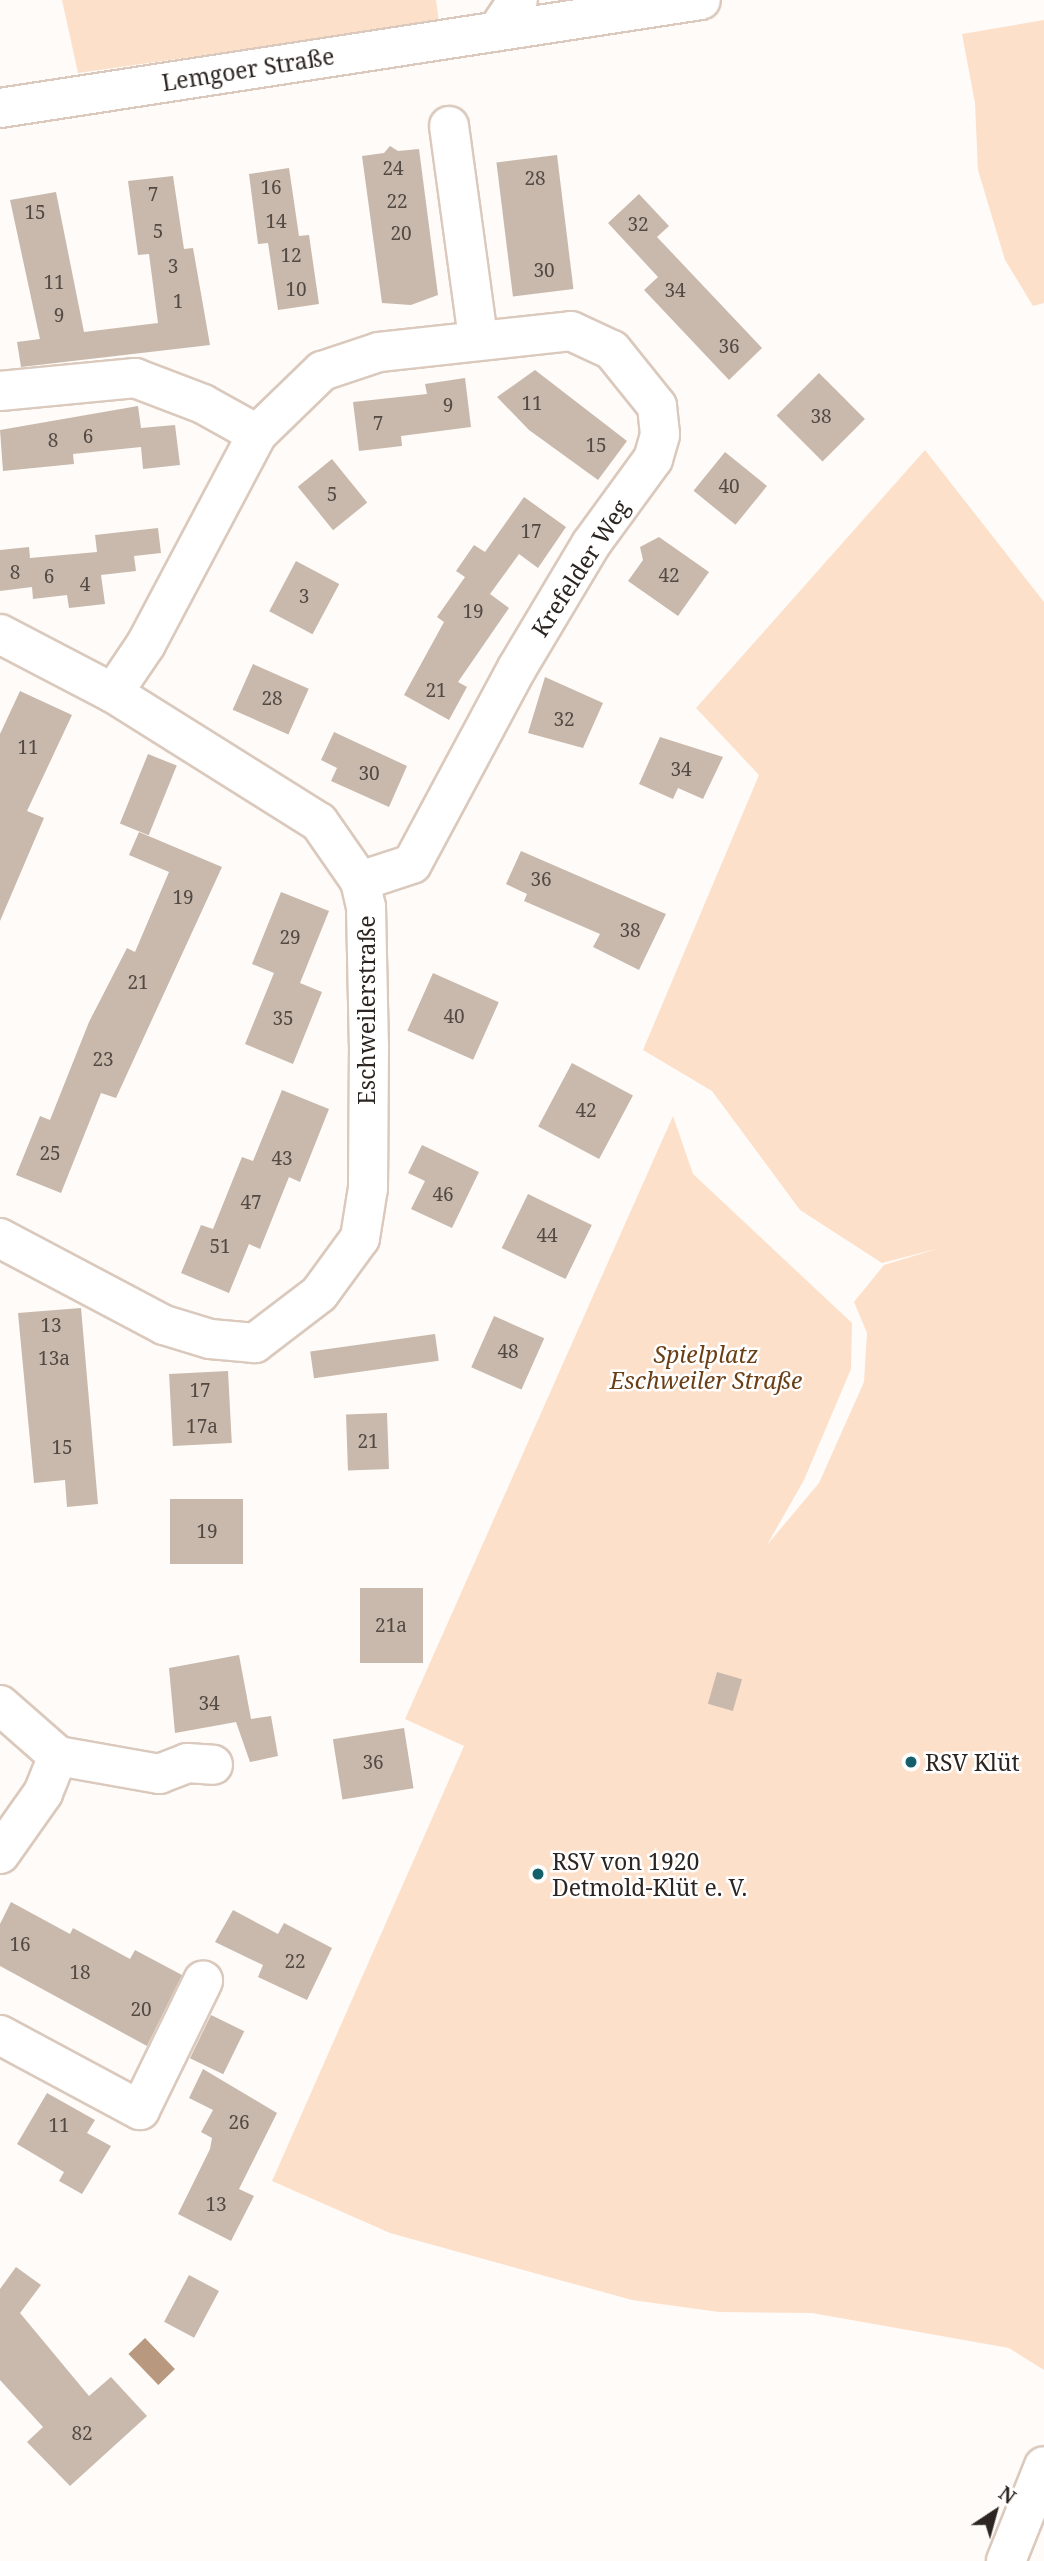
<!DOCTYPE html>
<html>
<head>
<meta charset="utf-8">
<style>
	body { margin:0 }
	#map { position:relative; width:1044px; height:2561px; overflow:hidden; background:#fefbf8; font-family:"Noto Serif",serif }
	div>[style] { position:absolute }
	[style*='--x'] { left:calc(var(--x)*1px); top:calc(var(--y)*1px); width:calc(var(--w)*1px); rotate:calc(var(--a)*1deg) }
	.green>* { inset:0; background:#fde0ca }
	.water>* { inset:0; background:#b8987f; transform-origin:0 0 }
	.building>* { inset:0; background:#c9b9ac; transform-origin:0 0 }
	.roads { filter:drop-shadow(2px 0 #dac9bc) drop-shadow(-2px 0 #dac9bc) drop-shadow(0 2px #dac9bc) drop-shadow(0 -2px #dac9bc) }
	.minor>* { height:38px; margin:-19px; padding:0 19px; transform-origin:19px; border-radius:19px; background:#fff }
	.primary>* { height:38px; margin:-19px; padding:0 19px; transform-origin:19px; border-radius:19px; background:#fff }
	.dots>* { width:19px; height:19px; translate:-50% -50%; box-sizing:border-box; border:4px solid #fff; border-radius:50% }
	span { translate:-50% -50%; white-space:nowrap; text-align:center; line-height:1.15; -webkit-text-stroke:5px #fff; paint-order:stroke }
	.number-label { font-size:19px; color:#534a44 }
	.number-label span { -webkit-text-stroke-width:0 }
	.street-label { font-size:23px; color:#2c2521 }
	.park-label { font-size:23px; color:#6b3f16; font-style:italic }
	.poi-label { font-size:23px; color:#2c2521 }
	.left { translate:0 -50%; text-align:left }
	.north { position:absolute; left:960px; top:2477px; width:70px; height:70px; -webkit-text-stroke:5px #fff; paint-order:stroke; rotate:36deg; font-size:19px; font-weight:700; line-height:28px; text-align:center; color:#2c2521 }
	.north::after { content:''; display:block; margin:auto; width:24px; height:32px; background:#2c2521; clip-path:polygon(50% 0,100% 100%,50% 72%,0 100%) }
</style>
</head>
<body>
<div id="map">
	<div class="green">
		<div style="clip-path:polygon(62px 0,436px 0,439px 22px,78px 73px)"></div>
		<div style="clip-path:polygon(1044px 20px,1044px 303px,1033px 306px,1005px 260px,978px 170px,975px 103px,962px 34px)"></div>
		<div style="clip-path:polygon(925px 450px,1044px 602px,1044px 2370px,1009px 2348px,812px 2313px,719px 2312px,632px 2300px,390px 2233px,272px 2181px,464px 1746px,405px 1719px,673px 1116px,693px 1174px,852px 1323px,851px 1369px,804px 1480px,767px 1545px,819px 1483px,864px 1382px,867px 1333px,854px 1302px,884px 1265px,940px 1248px,882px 1263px,800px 1210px,712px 1091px,643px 1050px,759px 775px,696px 708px)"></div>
	</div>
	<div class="water">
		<div style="left:145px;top:2338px;width:43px;height:23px;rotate:46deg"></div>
	</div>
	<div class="building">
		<div style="clip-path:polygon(390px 146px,398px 151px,419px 149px,438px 295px,411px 305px,382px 303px,362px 156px,384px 153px)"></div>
		<div style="left:557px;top:155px;width:135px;height:61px;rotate:83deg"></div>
		<div style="clip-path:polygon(289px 168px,299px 236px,309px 235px,319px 304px,278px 310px,268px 243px,258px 244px,249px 174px)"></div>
		<div style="clip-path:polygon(173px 176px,184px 249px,193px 248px,210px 345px,21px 367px,17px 342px,40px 339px,10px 200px,56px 192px,84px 332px,158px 323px,149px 254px,138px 255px,128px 181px)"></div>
		<div style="clip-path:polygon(639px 194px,669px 226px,657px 237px,762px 348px,729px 380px,644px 290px,658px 277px,608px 223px)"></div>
		<div style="clip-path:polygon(535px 370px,627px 441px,598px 480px,529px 430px,497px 397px)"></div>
		<div style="left:819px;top:373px;width:65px;height:60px;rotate:45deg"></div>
		<div style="clip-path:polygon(465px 378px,471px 427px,401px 436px,402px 446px,359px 451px,353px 402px,427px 394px,425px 384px)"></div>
		<div style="clip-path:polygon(138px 406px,141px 428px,175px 425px,180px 465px,143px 469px,141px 447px,73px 454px,74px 464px,3px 471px,0 430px)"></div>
		<div style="left:725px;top:452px;width:54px;height:50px;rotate:39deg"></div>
		<div style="left:332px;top:459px;width:56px;height:44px;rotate:51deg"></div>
		<div style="clip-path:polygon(524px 497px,566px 527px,538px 568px,519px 554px,490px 594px,509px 608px,458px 682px,467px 687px,449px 720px,404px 695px,444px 622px,437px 617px,465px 577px,456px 571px,474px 545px,485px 552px)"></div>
		<div style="clip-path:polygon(158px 528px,161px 553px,134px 556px,136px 571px,101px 575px,105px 604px,69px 608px,67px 595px,33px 599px,32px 587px,0 591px,0 550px,29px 547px,30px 558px,97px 552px,95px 535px)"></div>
		<div style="clip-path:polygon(659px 537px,709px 572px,678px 616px,628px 581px,643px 560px,640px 547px)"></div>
		<div style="left:296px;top:561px;width:49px;height:57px;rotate:28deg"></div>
		<div style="left:253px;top:664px;width:61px;height:50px;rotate:24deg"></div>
		<div style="clip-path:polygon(545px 677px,603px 703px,583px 748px,528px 733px)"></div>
		<div style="clip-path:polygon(20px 691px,72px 715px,27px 811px,44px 818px,0 921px,0 734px)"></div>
		<div style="clip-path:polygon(334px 732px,407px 766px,389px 807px,331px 781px,337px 768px,321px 760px)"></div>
		<div style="clip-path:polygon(660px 737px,723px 757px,703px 799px,678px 788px,673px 799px,639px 784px)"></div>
		<div style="left:148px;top:754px;width:31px;height:75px;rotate:22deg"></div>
		<div style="clip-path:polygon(139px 832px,222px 867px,116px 1098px,101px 1093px,61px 1193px,16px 1175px,40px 1116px,50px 1120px,89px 1022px,127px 948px,135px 952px,169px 872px,129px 855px)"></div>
		<div style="clip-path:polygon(521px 851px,666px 914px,639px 970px,593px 947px,600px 934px,524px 901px,527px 894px,506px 884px)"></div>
		<div style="clip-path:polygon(281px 892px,329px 911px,300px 983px,322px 992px,293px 1064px,245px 1044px,274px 973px,252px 964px)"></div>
		<div style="left:433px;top:973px;width:72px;height:63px;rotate:24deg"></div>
		<div style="left:572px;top:1063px;width:69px;height:72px;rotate:28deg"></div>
		<div style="clip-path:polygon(282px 1090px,329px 1109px,300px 1182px,289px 1177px,260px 1249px,249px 1244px,229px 1293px,181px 1273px,201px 1225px,213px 1229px,242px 1157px,253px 1161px)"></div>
		<div style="clip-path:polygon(422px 1145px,479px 1172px,452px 1228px,411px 1209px,425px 1181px,408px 1173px)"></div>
		<div style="left:528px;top:1194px;width:71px;height:60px;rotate:26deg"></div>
		<div style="clip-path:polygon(81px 1308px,98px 1504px,67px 1507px,65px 1480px,34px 1483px,18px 1313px)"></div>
		<div style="left:494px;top:1316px;width:55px;height:56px;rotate:24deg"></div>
		<div style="left:435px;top:1334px;width:27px;height:126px;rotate:82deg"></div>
		<div style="left:228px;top:1371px;width:72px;height:59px;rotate:87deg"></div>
		<div style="left:387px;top:1413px;width:56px;height:41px;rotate:88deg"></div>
		<div style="left:170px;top:1499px;width:73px;height:65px"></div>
		<div style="left:360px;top:1588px;width:63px;height:75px"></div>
		<div style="clip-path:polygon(239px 1655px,251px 1719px,271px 1716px,278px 1756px,250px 1762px,236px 1722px,175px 1733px,169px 1668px)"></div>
		<div style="left:717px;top:1672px;width:26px;height:33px;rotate:16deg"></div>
		<div style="left:404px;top:1728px;width:61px;height:72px;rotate:81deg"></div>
		<div style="clip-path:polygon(11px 1902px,70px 1934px,73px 1928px,130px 1959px,135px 1950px,182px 1975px,147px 2046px,0 1966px,0 1924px)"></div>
		<div style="clip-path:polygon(233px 1910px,278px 1934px,284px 1923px,332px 1948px,307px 2000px,258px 1977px,263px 1965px,215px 1942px)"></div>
		<div style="left:211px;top:2015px;width:37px;height:48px;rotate:26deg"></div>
		<div style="clip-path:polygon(203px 2069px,277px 2113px,239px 2189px,254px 2196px,231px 2241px,178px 2214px,210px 2149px,212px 2138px,201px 2132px,213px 2110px,189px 2098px)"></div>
		<div style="clip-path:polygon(47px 2093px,95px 2120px,87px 2133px,111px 2146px,82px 2194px,59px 2181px,64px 2172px,17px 2144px)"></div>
		<div style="clip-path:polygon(16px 2267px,41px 2285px,20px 2313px,89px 2396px,111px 2377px,147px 2416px,70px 2486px,27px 2442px,43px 2427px,0 2380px,0 2289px)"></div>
		<div style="left:189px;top:2275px;width:34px;height:53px;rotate:28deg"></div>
	</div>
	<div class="roads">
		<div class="minor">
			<div style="--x:497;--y:31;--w:37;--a:-56"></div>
			<div style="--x:449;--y:126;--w:215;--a:82.2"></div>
			<div style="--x:0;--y:391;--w:136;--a:-5.5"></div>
			<div style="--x:135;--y:378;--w:73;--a:20.9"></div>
			<div style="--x:203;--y:404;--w:62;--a:29.1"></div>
			<div style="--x:0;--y:634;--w:127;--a:27.6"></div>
			<div style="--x:113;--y:693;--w:243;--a:32.1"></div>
			<div style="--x:319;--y:822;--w:72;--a:55.2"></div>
			<div style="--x:360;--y:881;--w:27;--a:77"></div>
			<div style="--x:366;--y:907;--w:138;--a:88.8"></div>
			<div style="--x:369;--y:1045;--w:143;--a:90.4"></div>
			<div style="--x:368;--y:1188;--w:51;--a:99.1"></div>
			<div style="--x:360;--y:1238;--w:69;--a:126.2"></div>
			<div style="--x:319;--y:1294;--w:81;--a:142.6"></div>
			<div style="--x:255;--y:1343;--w:45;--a:-174.9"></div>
			<div style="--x:210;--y:1339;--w:48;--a:-163.1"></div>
			<div style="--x:164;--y:1325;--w:186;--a:-152.1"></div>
			<div style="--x:113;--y:693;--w:59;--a:-56"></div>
			<div style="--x:146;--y:644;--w:238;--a:-62.1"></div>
			<div style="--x:257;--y:434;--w:91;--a:-44.1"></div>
			<div style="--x:322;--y:371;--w:60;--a:-18.4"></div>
			<div style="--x:379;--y:352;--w:193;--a:-6.2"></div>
			<div style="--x:571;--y:331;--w:45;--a:24.9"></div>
			<div style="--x:612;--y:350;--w:72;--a:51.2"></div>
			<div style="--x:657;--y:406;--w:29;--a:84"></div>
			<div style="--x:660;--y:435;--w:25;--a:106"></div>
			<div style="--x:653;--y:459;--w:105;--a:126.1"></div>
			<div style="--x:591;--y:544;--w:144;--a:120.8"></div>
			<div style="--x:517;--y:668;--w:222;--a:118.2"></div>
			<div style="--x:412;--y:864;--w:55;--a:161.9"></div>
			<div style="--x:0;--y:1705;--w:77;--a:41.3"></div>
			<div style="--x:0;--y:1854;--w:75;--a:-54.8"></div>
			<div style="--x:43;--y:1793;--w:40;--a:-68"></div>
			<div style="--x:58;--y:1756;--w:103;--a:10.1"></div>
			<div style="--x:159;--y:1774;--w:30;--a:-21"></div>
			<div style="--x:187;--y:1763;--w:26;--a:4"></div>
			<div style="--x:0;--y:2035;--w:159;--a:28.2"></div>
			<div style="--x:140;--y:2110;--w:144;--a:-64"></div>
			<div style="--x:1006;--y:2561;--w:102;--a:-68.2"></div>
		</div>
		<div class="primary">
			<div style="--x:0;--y:108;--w:709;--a:-8.76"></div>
		</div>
	</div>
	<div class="dots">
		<div style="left:911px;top:1762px;background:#13606b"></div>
		<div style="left:538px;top:1874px;background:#13606b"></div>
	</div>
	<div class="number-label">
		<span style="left:393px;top:169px">24</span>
		<span style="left:535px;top:179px">28</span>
		<span style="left:271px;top:188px">16</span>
		<span style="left:153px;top:195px">7</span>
		<span style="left:397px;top:202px">22</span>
		<span style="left:35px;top:213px">15</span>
		<span style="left:276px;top:222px">14</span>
		<span style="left:638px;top:225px">32</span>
		<span style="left:158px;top:232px">5</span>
		<span style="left:401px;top:234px">20</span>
		<span style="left:291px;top:256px">12</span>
		<span style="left:173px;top:267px">3</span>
		<span style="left:544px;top:271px">30</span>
		<span style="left:54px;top:283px">11</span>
		<span style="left:296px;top:290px">10</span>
		<span style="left:675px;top:291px">34</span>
		<span style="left:178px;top:302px">1</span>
		<span style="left:59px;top:316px">9</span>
		<span style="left:729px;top:347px">36</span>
		<span style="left:532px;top:404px">11</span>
		<span style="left:448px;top:406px">9</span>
		<span style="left:821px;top:417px">38</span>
		<span style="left:378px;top:424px">7</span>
		<span style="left:88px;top:437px">6</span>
		<span style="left:53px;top:441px">8</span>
		<span style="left:596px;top:446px">15</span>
		<span style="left:729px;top:487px">40</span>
		<span style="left:332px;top:495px">5</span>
		<span style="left:531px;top:532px">17</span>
		<span style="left:15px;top:573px">8</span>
		<span style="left:669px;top:576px">42</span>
		<span style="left:49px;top:577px">6</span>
		<span style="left:85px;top:585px">4</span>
		<span style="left:304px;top:597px">3</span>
		<span style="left:473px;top:612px">19</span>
		<span style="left:436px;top:691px">21</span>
		<span style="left:272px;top:699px">28</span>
		<span style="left:564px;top:720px">32</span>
		<span style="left:28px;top:748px">11</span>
		<span style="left:681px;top:770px">34</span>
		<span style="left:369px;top:774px">30</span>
		<span style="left:541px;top:880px">36</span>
		<span style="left:183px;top:898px">19</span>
		<span style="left:630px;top:931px">38</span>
		<span style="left:290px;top:938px">29</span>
		<span style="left:138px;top:983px">21</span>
		<span style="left:454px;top:1017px">40</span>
		<span style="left:283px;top:1019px">35</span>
		<span style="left:103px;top:1060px">23</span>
		<span style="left:586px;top:1111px">42</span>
		<span style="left:50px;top:1154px">25</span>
		<span style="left:282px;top:1159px">43</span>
		<span style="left:443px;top:1195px">46</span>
		<span style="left:251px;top:1203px">47</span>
		<span style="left:547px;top:1236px">44</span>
		<span style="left:220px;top:1247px">51</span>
		<span style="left:51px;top:1326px">13</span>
		<span style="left:508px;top:1352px">48</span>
		<span style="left:54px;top:1359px">13a</span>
		<span style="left:200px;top:1391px">17</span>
		<span style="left:202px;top:1427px">17a</span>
		<span style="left:368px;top:1442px">21</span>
		<span style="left:62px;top:1448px">15</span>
		<span style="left:207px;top:1532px">19</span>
		<span style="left:391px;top:1626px">21a</span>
		<span style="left:209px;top:1704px">34</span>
		<span style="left:373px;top:1763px">36</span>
		<span style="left:20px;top:1945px">16</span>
		<span style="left:295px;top:1962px">22</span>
		<span style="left:80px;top:1973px">18</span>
		<span style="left:141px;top:2010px">20</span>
		<span style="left:239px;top:2123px">26</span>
		<span style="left:59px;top:2126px">11</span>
		<span style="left:216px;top:2205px">13</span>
		<span style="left:82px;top:2434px">82</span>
	</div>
	<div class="street-label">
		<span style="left:248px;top:69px;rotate:-9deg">Lemgoer Straße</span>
		<span style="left:580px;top:568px;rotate:-57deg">Krefelder Weg</span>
		<span style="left:366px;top:1010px;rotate:-90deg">Eschweilerstraße</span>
	</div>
	<div class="park-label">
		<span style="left:706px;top:1367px">Spielplatz<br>Eschweiler Straße</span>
	</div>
	<div class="poi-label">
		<span class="left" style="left:925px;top:1762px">RSV Klüt</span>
		<span class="left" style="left:552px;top:1874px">RSV von 1920<br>Detmold-Klüt e. V.</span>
	</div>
	<div class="north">N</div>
</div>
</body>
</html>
